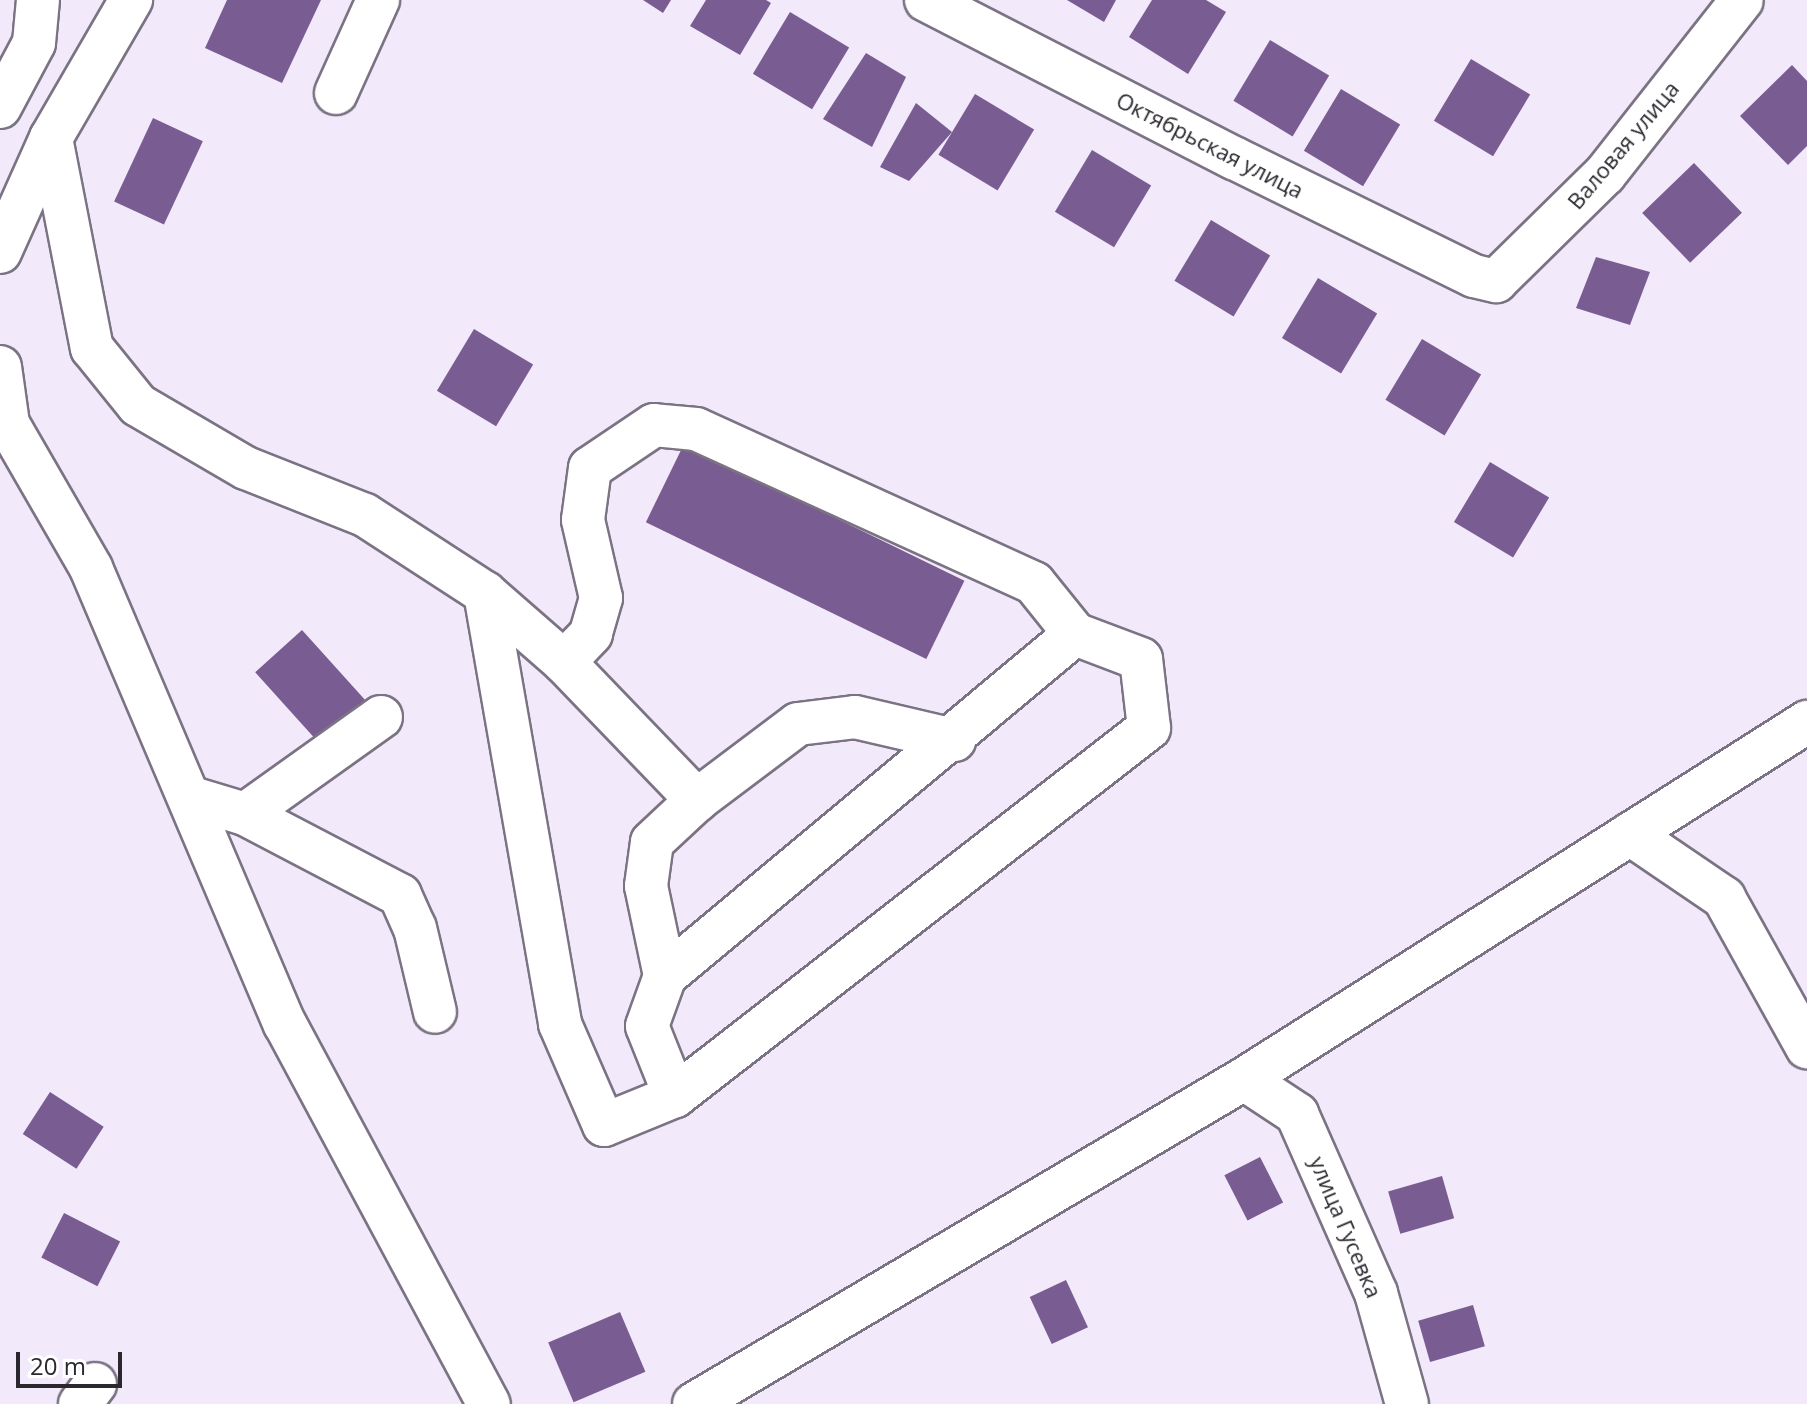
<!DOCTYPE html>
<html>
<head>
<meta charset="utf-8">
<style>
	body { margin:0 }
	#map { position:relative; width:1807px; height:1404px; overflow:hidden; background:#f2e9fb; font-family:"Open Sans",sans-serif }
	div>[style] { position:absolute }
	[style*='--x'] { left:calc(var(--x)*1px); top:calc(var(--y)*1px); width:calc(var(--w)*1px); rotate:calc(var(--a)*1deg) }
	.building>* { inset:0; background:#795c91; transform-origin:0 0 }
	.roads { filter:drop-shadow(2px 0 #7b7383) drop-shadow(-2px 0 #7b7383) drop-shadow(0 2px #7b7383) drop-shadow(0 -2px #7b7383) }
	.minor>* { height:42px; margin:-21px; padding:0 21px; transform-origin:21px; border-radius:21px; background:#fff }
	span { translate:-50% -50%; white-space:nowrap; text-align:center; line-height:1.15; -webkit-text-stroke:8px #fff; paint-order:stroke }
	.street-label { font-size:22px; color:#2b272e }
	.scale { position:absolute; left:16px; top:1352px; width:106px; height:36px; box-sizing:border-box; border:4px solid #2b272e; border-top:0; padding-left:10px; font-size:24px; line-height:28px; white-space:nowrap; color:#2b272e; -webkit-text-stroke:6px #fff; paint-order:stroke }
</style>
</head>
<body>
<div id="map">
	<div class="building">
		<div style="clip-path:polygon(227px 0,321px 0,282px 83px,205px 48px)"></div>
		<div style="clip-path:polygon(643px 0,671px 0,663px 13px)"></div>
		<div style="clip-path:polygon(706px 0,766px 0,771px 3px,740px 55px,690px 26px)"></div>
		<div style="clip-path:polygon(1067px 0,1116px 0,1104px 22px)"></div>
		<div style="clip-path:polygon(1152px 0,1206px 0,1226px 12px,1188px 74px,1129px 37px)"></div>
		<div style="left:790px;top:12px;width:69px;height:72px;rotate:31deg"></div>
		<div style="left:1270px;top:40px;width:69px;height:71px;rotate:31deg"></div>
		<div style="clip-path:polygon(866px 53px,906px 77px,872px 147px,823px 119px)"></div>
		<div style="left:1471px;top:59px;width:69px;height:72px;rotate:31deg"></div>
		<div style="clip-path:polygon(1792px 65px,1807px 81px,1807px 146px,1788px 165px,1740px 116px)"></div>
		<div style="left:1341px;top:89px;width:69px;height:72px;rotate:31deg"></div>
		<div style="left:975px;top:94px;width:69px;height:71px;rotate:31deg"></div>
		<div style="clip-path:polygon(916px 103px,952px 132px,909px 181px,880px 167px)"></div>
		<div style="left:153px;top:118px;width:55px;height:92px;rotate:25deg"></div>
		<div style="left:1092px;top:150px;width:69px;height:72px;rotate:31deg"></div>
		<div style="left:1694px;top:163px;width:69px;height:72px;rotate:46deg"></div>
		<div style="left:1211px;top:220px;width:69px;height:71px;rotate:31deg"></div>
		<div style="clip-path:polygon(1596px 257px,1650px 272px,1630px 325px,1576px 308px)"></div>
		<div style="left:1318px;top:278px;width:69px;height:70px;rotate:31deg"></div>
		<div style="left:474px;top:329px;width:69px;height:72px;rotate:31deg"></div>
		<div style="left:1422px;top:339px;width:69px;height:71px;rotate:31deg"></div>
		<div style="left:684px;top:444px;width:312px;height:87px;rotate:26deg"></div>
		<div style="left:1490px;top:462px;width:69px;height:70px;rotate:31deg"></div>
		<div style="left:302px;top:630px;width:94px;height:63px;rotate:48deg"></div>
		<div style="left:50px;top:1092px;width:64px;height:50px;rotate:33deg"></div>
		<div style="left:1260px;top:1157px;width:51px;height:40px;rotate:63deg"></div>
		<div style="left:1442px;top:1176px;width:44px;height:56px;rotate:74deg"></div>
		<div style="left:64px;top:1213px;width:63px;height:50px;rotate:27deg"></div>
		<div style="left:1066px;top:1280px;width:52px;height:40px;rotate:65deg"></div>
		<div style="left:1473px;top:1305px;width:43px;height:57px;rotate:74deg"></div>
		<div style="left:620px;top:1312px;width:65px;height:78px;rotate:67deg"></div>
	</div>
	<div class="roads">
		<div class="minor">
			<div style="--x:926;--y:0;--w:346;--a:27.2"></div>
			<div style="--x:1234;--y:158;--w:267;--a:26.2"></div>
			<div style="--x:1474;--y:276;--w:23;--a:13"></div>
			<div style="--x:1496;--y:281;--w:153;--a:-44.5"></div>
			<div style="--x:1605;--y:174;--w:221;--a:-51.8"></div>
			<div style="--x:336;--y:93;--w:102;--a:-65.7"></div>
			<div style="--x:0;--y:107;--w:72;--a:-62"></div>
			<div style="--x:34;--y:43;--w:43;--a:-84.7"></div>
			<div style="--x:51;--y:138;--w:214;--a:79"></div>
			<div style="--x:92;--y:348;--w:73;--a:51.1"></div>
			<div style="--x:138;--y:405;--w:125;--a:30.3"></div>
			<div style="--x:246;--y:468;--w:128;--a:21.6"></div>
			<div style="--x:365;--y:515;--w:143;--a:33"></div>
			<div style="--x:485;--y:593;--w:105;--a:41.1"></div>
			<div style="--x:564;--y:662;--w:192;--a:46.1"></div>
			<div style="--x:0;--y:252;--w:125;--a:-65.9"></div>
			<div style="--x:51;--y:138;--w:160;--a:-59.9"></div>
			<div style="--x:0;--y:367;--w:58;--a:82"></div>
			<div style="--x:8;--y:424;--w:166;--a:60"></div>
			<div style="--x:91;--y:568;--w:496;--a:67"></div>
			<div style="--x:285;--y:1024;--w:431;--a:61.8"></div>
			<div style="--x:485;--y:593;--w:437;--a:80.1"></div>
			<div style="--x:560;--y:1024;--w:110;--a:66.5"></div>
			<div style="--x:604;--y:1125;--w:77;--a:-22.2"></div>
			<div style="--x:675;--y:1096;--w:600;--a:-37.82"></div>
			<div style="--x:1149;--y:728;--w:69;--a:-96.6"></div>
			<div style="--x:1141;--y:659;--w:71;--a:-159.3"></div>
			<div style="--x:1075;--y:634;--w:65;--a:-128.8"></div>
			<div style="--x:1034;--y:583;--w:371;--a:-155.5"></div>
			<div style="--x:696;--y:429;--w:42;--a:-174.6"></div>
			<div style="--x:654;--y:425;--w:77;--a:146.1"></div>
			<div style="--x:590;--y:468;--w:52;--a:97.7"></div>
			<div style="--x:583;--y:520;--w:80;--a:77"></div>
			<div style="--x:601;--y:598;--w:37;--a:106"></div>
			<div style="--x:591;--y:634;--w:39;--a:134"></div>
			<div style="--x:189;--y:797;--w:59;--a:16.9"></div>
			<div style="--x:245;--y:814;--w:175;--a:27.6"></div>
			<div style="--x:400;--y:895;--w:36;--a:66"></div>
			<div style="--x:415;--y:928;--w:86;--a:76.6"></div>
			<div style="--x:245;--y:814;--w:167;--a:-35.5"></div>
			<div style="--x:1630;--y:834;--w:114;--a:34.2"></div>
			<div style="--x:1724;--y:898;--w:171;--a:60.9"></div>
			<div style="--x:665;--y:976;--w:534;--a:-39.83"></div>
			<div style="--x:1244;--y:1079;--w:64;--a:33.4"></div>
			<div style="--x:1297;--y:1114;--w:196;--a:66.2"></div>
			<div style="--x:1376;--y:1293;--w:115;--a:74.4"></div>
			<div style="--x:675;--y:1096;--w:75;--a:-111.8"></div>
			<div style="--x:647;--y:1026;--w:53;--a:-70.2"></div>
			<div style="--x:665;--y:976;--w:92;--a:-101.9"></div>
			<div style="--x:646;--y:886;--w:44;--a:-82.2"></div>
			<div style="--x:652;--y:842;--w:62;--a:-43"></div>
			<div style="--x:697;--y:800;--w:126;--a:-37"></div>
			<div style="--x:798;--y:724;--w:57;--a:-7"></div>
			<div style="--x:855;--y:717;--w:102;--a:13.1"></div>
			<div style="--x:80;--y:1404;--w:25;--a:-53"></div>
			<div style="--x:694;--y:1404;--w:639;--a:-30.58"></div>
			<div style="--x:1244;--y:1079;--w:667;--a:-32.38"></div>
		</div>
	</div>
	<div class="street-label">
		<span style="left:1210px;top:145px;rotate:27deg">Октябрьская улица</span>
		<span style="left:1623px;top:145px;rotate:-50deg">Валовая улица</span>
		<span style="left:1346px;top:1227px;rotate:67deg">улица Гусевка</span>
	</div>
	<div class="scale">20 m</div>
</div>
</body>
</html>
